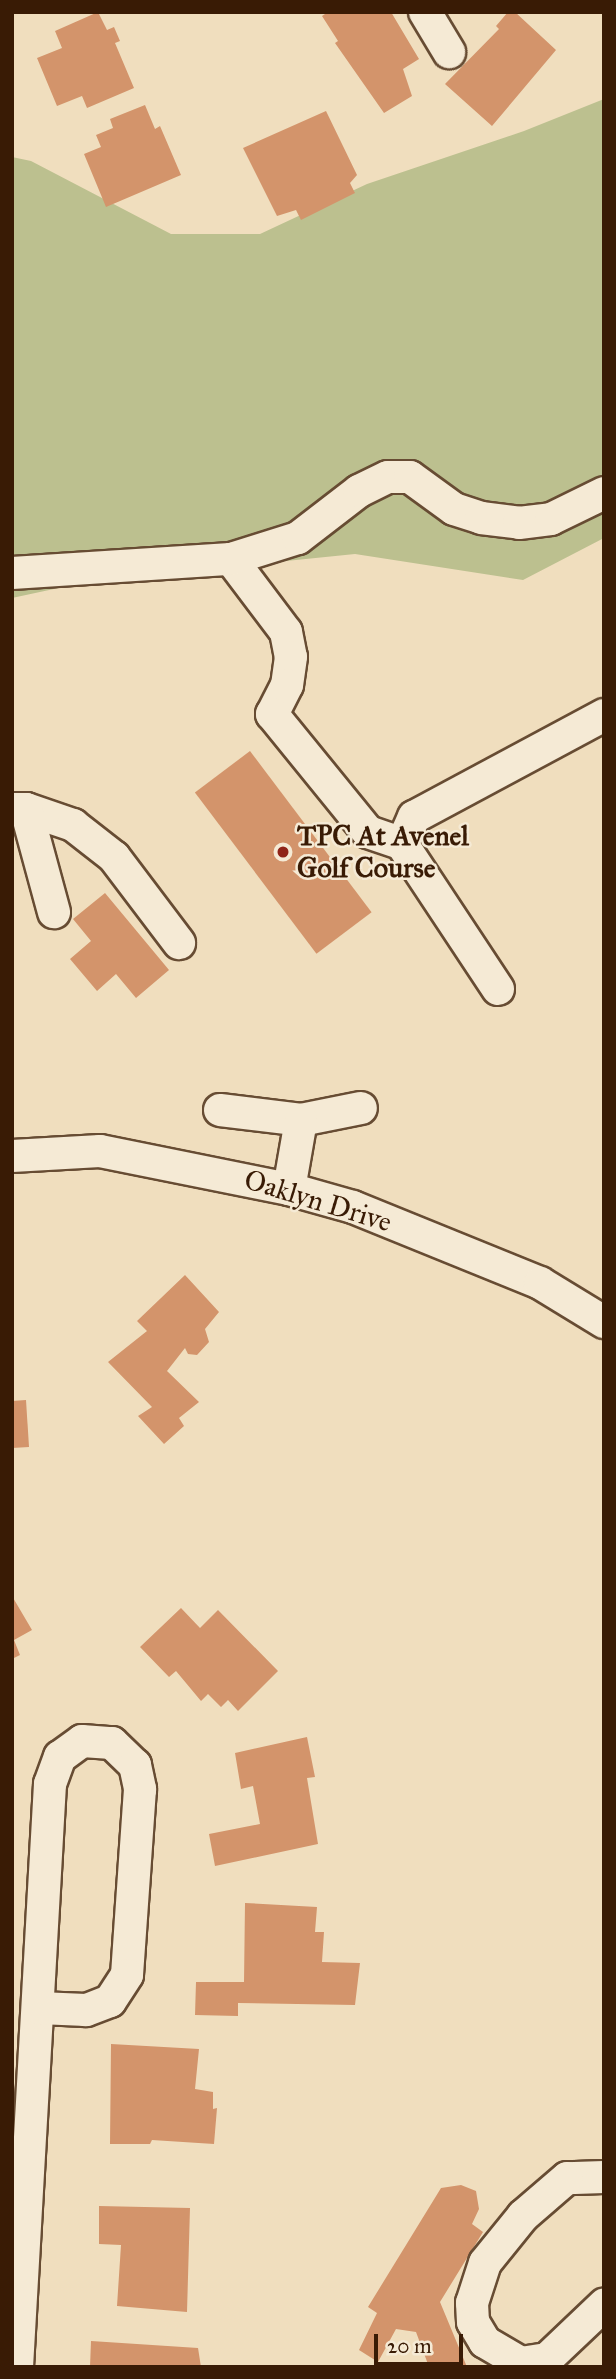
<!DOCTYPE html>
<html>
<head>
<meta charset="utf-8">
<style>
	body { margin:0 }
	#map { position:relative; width:616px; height:2379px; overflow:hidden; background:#f0debe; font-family:"IM FELL Great Primer",serif }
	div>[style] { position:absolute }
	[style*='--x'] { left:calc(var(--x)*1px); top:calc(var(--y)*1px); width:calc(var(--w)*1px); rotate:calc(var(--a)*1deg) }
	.green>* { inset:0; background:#bcc08f }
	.building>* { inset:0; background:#d3946b; transform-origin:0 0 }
	.roads { filter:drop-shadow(2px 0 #674c33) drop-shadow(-2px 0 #674c33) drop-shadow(0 2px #674c33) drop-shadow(0 -2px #674c33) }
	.minor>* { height:32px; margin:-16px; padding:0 16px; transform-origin:16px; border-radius:16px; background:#f5ead5 }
	.dots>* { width:19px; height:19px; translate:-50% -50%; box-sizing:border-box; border:4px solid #f5ead5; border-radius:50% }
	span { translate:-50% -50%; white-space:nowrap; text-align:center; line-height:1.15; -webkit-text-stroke:5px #f5ead5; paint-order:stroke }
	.poi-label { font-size:28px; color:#391b05; font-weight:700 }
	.left { translate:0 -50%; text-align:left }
	.street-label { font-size:28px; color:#391b05 }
	.frame { position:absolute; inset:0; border:14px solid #391b05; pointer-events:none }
	.scale { position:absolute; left:374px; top:2334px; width:89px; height:32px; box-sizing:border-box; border:4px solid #391b05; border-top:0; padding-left:9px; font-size:21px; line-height:24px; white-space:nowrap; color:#391b05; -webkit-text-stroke:5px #f5ead5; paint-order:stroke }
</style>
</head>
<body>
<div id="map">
	<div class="green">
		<div style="clip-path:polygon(604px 99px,604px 538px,523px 580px,355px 554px,91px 581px,12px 598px,12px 157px,31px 161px,171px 234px,260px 234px,367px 184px,524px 131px)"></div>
	</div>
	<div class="building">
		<div style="clip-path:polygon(98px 12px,107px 30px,114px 27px,120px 41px,115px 43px,134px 88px,87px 108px,82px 96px,57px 106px,37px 58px,62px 48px,55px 31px)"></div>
		<div style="clip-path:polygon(328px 12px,391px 12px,419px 59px,403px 69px,412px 96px,384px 113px,335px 43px,338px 41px,322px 16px)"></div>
		<div style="clip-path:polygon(508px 12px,515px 12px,556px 50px,492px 126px,445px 84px,499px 29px,496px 26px)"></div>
		<div style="clip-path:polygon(145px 105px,155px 129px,160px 126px,181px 175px,106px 207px,84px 154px,101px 147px,96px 135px,113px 128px,110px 119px)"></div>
		<div style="clip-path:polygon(326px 111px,357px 175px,350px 183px,355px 193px,301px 220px,296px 210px,277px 216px,243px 148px)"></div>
		<div style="left:250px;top:751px;width:202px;height:69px;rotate:53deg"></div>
		<div style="clip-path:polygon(105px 893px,169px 970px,136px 998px,116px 974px,97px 991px,70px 959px,91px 941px,73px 919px)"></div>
		<div style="clip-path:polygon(185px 1275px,219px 1312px,205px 1329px,209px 1342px,197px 1355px,188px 1354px,185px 1348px,167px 1371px,199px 1402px,179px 1418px,184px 1426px,164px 1444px,138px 1416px,152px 1407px,108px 1362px,147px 1331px,137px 1321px)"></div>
		<div style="clip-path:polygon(26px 1400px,29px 1447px,12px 1448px,12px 1401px)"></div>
		<div style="clip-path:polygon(12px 1596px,32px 1630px,14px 1640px,20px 1655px,12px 1659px)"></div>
		<div style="clip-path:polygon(181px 1608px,200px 1628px,218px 1610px,278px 1671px,238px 1711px,228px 1700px,221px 1707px,208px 1694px,201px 1701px,176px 1671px,169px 1677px,140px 1647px)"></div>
		<div style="clip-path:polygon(307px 1737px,315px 1777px,307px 1778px,318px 1844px,215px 1866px,209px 1834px,260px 1824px,253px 1786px,241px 1789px,235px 1753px)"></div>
		<div style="clip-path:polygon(245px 1903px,317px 1907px,315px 1932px,324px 1932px,322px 1962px,360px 1963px,355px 2005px,238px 2003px,238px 2016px,195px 2015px,196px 1982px,244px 1982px)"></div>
		<div style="clip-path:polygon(111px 2044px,199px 2049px,195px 2089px,213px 2092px,213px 2109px,217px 2108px,214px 2144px,152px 2140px,150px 2144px,110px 2144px)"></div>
		<div style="clip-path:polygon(461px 2185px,476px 2191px,479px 2209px,472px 2224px,483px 2232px,440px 2302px,467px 2367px,429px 2367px,416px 2332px,396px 2329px,378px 2362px,359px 2350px,377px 2313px,368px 2307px,441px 2188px)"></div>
		<div style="clip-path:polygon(99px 2206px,190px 2208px,187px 2312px,117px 2306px,121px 2245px,99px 2244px)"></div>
		<div style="clip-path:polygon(91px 2341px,198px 2348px,201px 2367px,90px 2367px)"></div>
	</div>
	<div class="roads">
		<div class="minor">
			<div style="--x:425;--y:12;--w:47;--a:59"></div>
			<div style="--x:231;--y:559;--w:91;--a:53"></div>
			<div style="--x:286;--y:632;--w:25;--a:79"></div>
			<div style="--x:291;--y:657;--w:28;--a:98"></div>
			<div style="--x:287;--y:685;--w:33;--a:117"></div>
			<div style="--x:272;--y:714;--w:152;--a:50.9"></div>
			<div style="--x:368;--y:832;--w:36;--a:19"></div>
			<div style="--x:12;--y:573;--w:219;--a:-3.7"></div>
			<div style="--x:231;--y:559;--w:70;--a:-17.4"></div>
			<div style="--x:298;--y:538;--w:77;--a:-37.6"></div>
			<div style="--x:359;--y:491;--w:32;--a:-26"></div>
			<div style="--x:388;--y:477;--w:22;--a:0"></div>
			<div style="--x:410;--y:477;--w:54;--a:36"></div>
			<div style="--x:454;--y:509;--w:28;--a:18"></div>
			<div style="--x:481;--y:518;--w:38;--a:7"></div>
			<div style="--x:519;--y:523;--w:32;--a:-7"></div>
			<div style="--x:551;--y:519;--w:59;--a:-26.1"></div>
			<div style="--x:12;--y:809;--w:14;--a:0"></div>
			<div style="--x:26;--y:809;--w:50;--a:18.8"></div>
			<div style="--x:73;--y:825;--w:52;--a:38"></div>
			<div style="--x:114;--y:857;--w:108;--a:52.9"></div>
			<div style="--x:26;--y:809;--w:107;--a:74.8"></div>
			<div style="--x:498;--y:989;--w:174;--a:-123.5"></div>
			<div style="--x:402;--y:844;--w:30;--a:-66"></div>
			<div style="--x:414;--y:817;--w:216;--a:-28.2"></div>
			<div style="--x:220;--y:1110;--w:82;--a:7"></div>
			<div style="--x:301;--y:1120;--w:61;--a:-11.3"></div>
			<div style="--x:12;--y:1156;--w:88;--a:-3.3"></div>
			<div style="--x:100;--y:1151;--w:193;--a:11.4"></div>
			<div style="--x:289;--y:1189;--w:66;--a:15.7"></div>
			<div style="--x:353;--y:1207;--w:202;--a:22.1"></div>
			<div style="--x:540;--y:1283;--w:75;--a:31.4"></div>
			<div style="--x:289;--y:1189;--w:70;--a:-80.1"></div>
			<div style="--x:604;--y:2177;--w:37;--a:178"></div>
			<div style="--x:567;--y:2178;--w:58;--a:139.2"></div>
			<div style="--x:523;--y:2216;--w:60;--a:129"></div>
			<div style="--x:485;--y:2263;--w:42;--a:108"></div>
			<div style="--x:472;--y:2303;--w:19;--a:87"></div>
			<div style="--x:473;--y:2322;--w:23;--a:59"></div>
			<div style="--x:485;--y:2342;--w:42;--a:30.3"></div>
			<div style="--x:521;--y:2363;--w:26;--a:-9"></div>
			<div style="--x:547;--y:2359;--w:79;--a:-43.5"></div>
			<div style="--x:17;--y:2367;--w:584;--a:-86.76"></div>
			<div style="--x:50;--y:1784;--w:29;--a:-70"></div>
			<div style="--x:60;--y:1757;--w:27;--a:-36"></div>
			<div style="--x:82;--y:1741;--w:30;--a:4"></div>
			<div style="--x:112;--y:1743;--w:32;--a:44"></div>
			<div style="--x:135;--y:1765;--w:25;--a:78"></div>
			<div style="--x:140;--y:1789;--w:186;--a:94"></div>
			<div style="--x:127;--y:1975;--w:31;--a:123"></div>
			<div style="--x:110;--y:2001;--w:26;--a:159"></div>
			<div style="--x:86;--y:2010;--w:47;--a:-177.6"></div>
		</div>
	</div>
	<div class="dots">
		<div style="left:283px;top:852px;background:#8f2418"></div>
	</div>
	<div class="poi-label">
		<span class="left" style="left:297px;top:852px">TPC At Avenel<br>Golf Course</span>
	</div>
	<div class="street-label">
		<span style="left:318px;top:1201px;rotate:17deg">Oaklyn Drive</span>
	</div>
	<div class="frame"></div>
	<div class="scale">20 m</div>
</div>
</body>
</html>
